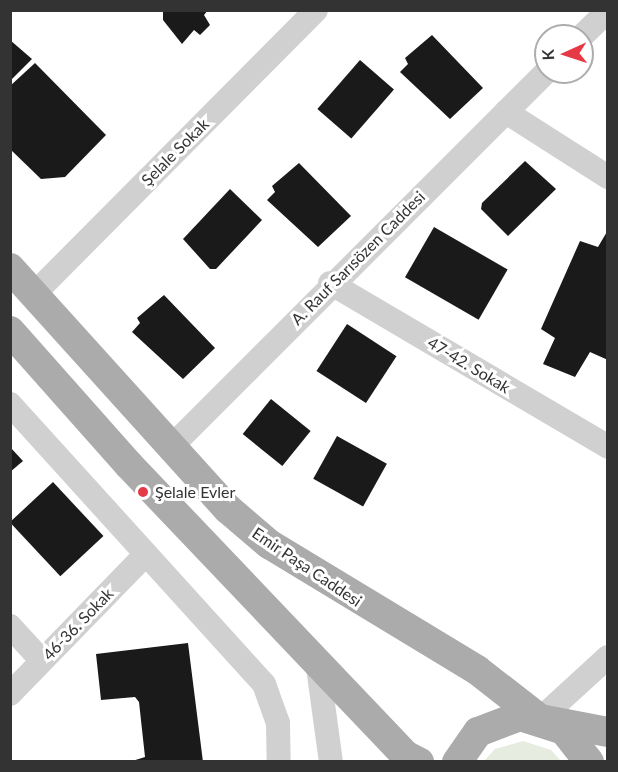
<!DOCTYPE html>
<html>
<head>
<meta charset="utf-8">
<style>
	body { margin:0 }
	#map { position:relative; width:618px; height:772px; overflow:hidden; background:#fff; font-family:Lato,sans-serif }
	div>[style] { position:absolute }
	[style*='--x'] { left:calc(var(--x)*1px); top:calc(var(--y)*1px); width:calc(var(--w)*1px); rotate:calc(var(--a)*1deg) }
	.green>* { inset:0; background:#e6ecdf }
	.building>* { inset:0; background:#1a1a1a; transform-origin:0 0 }
	.minor>* { height:24px; margin:-12px; padding:0 12px; transform-origin:12px; border-radius:12px; background:#d0d0d0 }
	.major>* { height:30px; margin:-15px; padding:0 15px; transform-origin:15px; border-radius:15px; background:#ababab }
	.dots>* { width:16px; height:16px; translate:-50% -50%; box-sizing:border-box; border:3px solid #fff; border-radius:50% }
	span { translate:-50% -50%; white-space:nowrap; text-align:center; line-height:1.15; -webkit-text-stroke:6px #fff; paint-order:stroke }
	.street-label { font-size:16px; color:#333 }
	.poi-label { font-size:16px; color:#333 }
	.left { translate:0 -50%; text-align:left }
	.frame { position:absolute; inset:0; border:12px solid #333; pointer-events:none }
	.north { position:absolute; left:534px; top:24px; width:60px; height:60px; box-sizing:border-box; background:#fff; border:2px solid #adadad; border-radius:50%; rotate:267deg; font-size:16px; font-weight:700; line-height:24px; text-align:center; color:#333 }
	.north::after { content:''; display:block; margin:auto; width:21px; height:27px; background:#e63946; clip-path:polygon(50% 0,100% 100%,50% 72%,0 100%) }
</style>
</head>
<body>
<div id="map">
	<div class="green">
		<div style="clip-path:polygon(523px 741px,551px 750px,561px 761px,484px 761px,495px 749px)"></div>
	</div>
	<div class="building">
		<div style="clip-path:polygon(163px 10px,208px 10px,204px 15px,210px 25px,200px 35px,194px 30px,182px 44px,163px 20px)"></div>
		<div style="clip-path:polygon(432px 35px,483px 88px,450px 119px,400px 72px,408px 64px,405px 58px)"></div>
		<div style="clip-path:polygon(10px 40px,32px 59px,10px 81px)"></div>
		<div style="left:360px;top:60px;width:45px;height:65px;rotate:41deg"></div>
		<div style="clip-path:polygon(35px 63px,106px 135px,65px 177px,41px 179px,10px 149px,10px 86px)"></div>
		<div style="clip-path:polygon(525px 161px,556px 189px,508px 236px,481px 209px,482px 203px)"></div>
		<div style="clip-path:polygon(299px 163px,351px 216px,318px 247px,267px 200px,275px 192px,272px 186px)"></div>
		<div style="clip-path:polygon(230px 189px,262px 220px,216px 269px,210px 269px,183px 239px)"></div>
		<div style="left:434px;top:227px;width:85px;height:58px;rotate:30deg"></div>
		<div style="clip-path:polygon(608px 230px,608px 360px,590px 352px,575px 377px,543px 364px,555px 338px,541px 329px,580px 241px,598px 247px)"></div>
		<div style="clip-path:polygon(164px 295px,215px 348px,183px 379px,132px 332px,140px 323px,137px 318px)"></div>
		<div style="left:347px;top:324px;width:59px;height:56px;rotate:33deg"></div>
		<div style="left:271px;top:399px;width:51px;height:45px;rotate:39deg"></div>
		<div style="left:337px;top:436px;width:57px;height:49px;rotate:29deg"></div>
		<div style="clip-path:polygon(10px 447px,23px 461px,10px 472px)"></div>
		<div style="left:53px;top:482px;width:74px;height:59px;rotate:47deg"></div>
		<div style="clip-path:polygon(188px 643px,203px 762px,129px 762px,145px 757px,139px 702px,135px 697px,101px 700px,96px 654px)"></div>
	</div>
	<div class="minor">
		<div style="--x:582;--y:36;--w:36;--a:-44"></div>
		<div style="--x:506;--y:112;--w:121;--a:32.5"></div>
		<div style="--x:330;--y:283;--w:323;--a:30.5"></div>
		<div style="--x:34;--y:294;--w:400;--a:-45.2"></div>
		<div style="--x:10;--y:404;--w:378;--a:47.8"></div>
		<div style="--x:264;--y:684;--w:41;--a:70.3"></div>
		<div style="--x:278;--y:723;--w:39;--a:89"></div>
		<div style="--x:172;--y:446;--w:529;--a:-45"></div>
		<div style="--x:10;--y:626;--w:47;--a:47.6"></div>
		<div style="--x:317;--y:660;--w:103;--a:82.2"></div>
		<div style="--x:10;--y:694;--w:195;--a:-45.8"></div>
		<div style="--x:540;--y:719;--w:92;--a:-42.4"></div>
	</div>
	<div class="major">
		<div style="--x:10;--y:268;--w:325;--a:47.9"></div>
		<div style="--x:228;--y:509;--w:54;--a:40.5"></div>
		<div style="--x:269;--y:544;--w:243;--a:31.2"></div>
		<div style="--x:477;--y:670;--w:80;--a:37.9"></div>
		<div style="--x:540;--y:719;--w:69;--a:10.8"></div>
		<div style="--x:10;--y:331;--w:179;--a:48.4"></div>
		<div style="--x:129;--y:465;--w:400;--a:46.4"></div>
		<div style="--x:405;--y:755;--w:16;--a:27"></div>
		<div style="--x:457;--y:762;--w:37;--a:-55"></div>
		<div style="--x:478;--y:732;--w:45;--a:-20.9"></div>
		<div style="--x:520;--y:716;--w:46;--a:17.7"></div>
		<div style="--x:564;--y:730;--w:41;--a:52"></div>
	</div>
	<div class="dots">
		<div style="left:143px;top:492px;background:#e63946"></div>
	</div>
	<div class="street-label">
		<span style="left:175px;top:152px;rotate:-45deg">Şelale Sokak</span>
		<span style="left:358px;top:258px;rotate:-45deg">A. Rauf Sarısözen Caddesi</span>
		<span style="left:469px;top:365px;rotate:31deg">47-42. Sokak</span>
		<span style="left:307px;top:567px;rotate:34deg">Emir Paşa Caddesi</span>
		<span style="left:78px;top:624px;rotate:-46deg">46-36. Sokak</span>
	</div>
	<div class="poi-label">
		<span class="left" style="left:155px;top:492px">Şelale Evler</span>
	</div>
	<div class="frame"></div>
	<div class="north">K</div>
</div>
</body>
</html>
